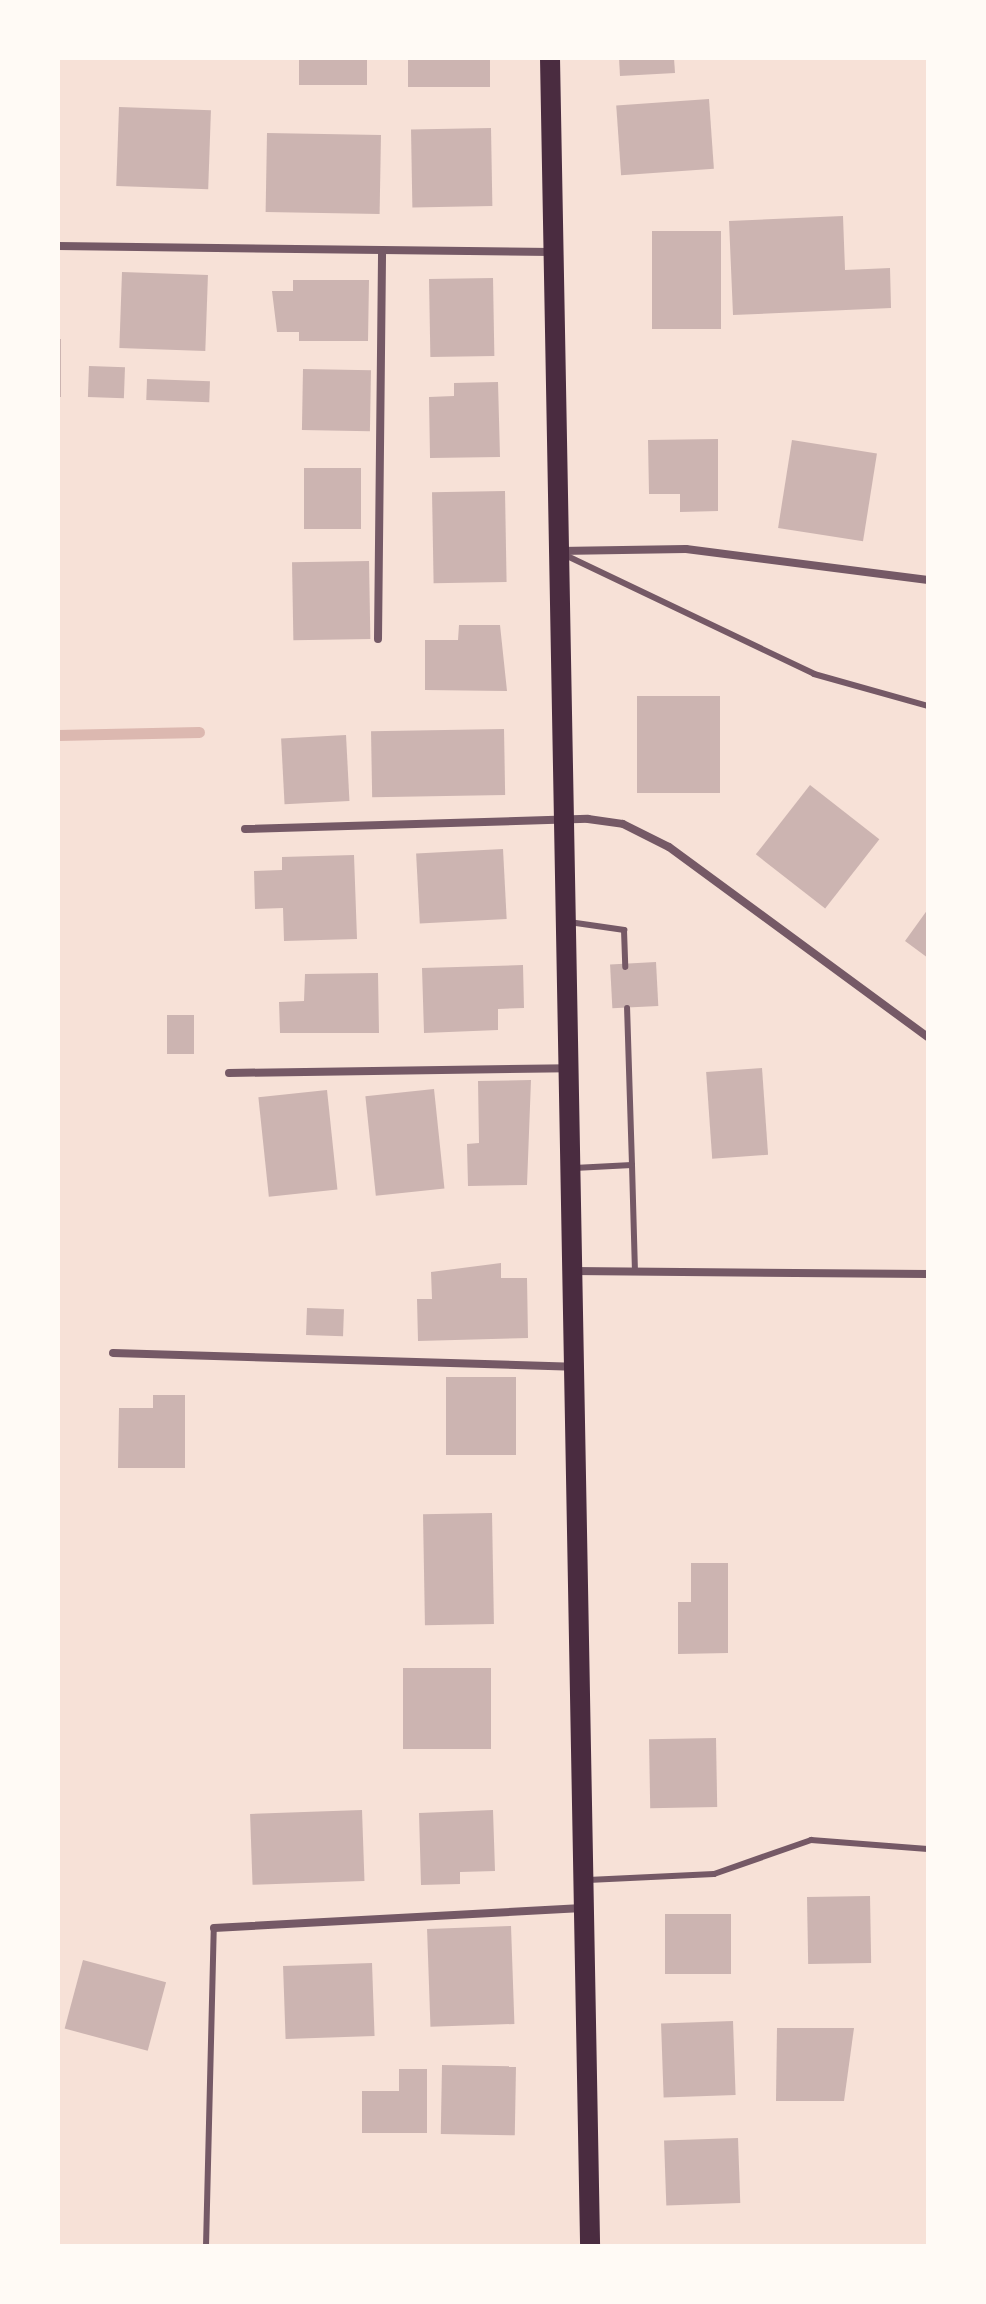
<!DOCTYPE html>
<html>
<head>
<meta charset="utf-8">
<style>
	body { margin:0 }
	#map { position:relative; width:986px; height:2304px; overflow:hidden; background:#f7e1d7; font-family:"DM Sans",sans-serif }
	div>[style] { position:absolute }
	[style*='--x'] { left:calc(var(--x)*1px); top:calc(var(--y)*1px); width:calc(var(--w)*1px); rotate:calc(var(--a)*1deg) }
	.stream>* { height:11px; margin:-5.5px; padding:0 5.5px; transform-origin:5.5px; border-radius:5.5px; background:#dcb8b0 }
	.building>* { inset:0; background:#ccb4b1; transform-origin:0 0 }
	.service>* { height:6px; margin:-3px; padding:0 3px; transform-origin:3px; border-radius:3px; background:#755966 }
	.minor>* { height:8px; margin:-4px; padding:0 4px; transform-origin:4px; border-radius:4px; background:#755966 }
	.primary>* { height:20px; margin:-10px; padding:0 10px; transform-origin:10px; border-radius:10px; background:#4a2c40 }
	span { translate:-50% -50%; white-space:nowrap; text-align:center; line-height:1.15; -webkit-text-stroke:7px #fffaf5; paint-order:stroke }
	.frame { position:absolute; inset:0; border:60px solid #fffaf5; pointer-events:none }
</style>
</head>
<body>
<div id="map">
	<div class="stream">
		<div style="--x:58;--y:735;--w:141;--a:-1.2"></div>
	</div>
	<div class="building">
		<div style="left:299px;top:58px;width:68px;height:27px"></div>
		<div style="left:408px;top:58px;width:82px;height:29px"></div>
		<div style="clip-path:polygon(619px 58px,674px 58px,675px 73px,620px 76px)"></div>
		<div style="left:709px;top:99px;width:70px;height:93px;rotate:86deg"></div>
		<div style="left:119px;top:107px;width:92px;height:79px;rotate:2deg"></div>
		<div style="left:491px;top:128px;width:78px;height:80px;rotate:89deg"></div>
		<div style="left:267px;top:133px;width:114px;height:79px;rotate:1deg"></div>
		<div style="clip-path:polygon(843px 216px,845px 270px,890px 268px,891px 308px,733px 315px,729px 221px)"></div>
		<div style="left:652px;top:231px;width:69px;height:98px"></div>
		<div style="left:122px;top:272px;width:86px;height:76px;rotate:2deg"></div>
		<div style="left:493px;top:278px;width:78px;height:64px;rotate:89deg"></div>
		<div style="clip-path:polygon(293px 280px,369px 280px,368px 341px,299px 341px,299px 332px,277px 332px,272px 291px,293px 291px)"></div>
		<div style="left:58px;top:339px;width:3px;height:58px"></div>
		<div style="left:89px;top:366px;width:36px;height:31px;rotate:2deg"></div>
		<div style="left:303px;top:369px;width:68px;height:61px;rotate:1deg"></div>
		<div style="left:147px;top:379px;width:63px;height:21px;rotate:2deg"></div>
		<div style="clip-path:polygon(498px 382px,500px 457px,430px 458px,429px 397px,454px 396px,454px 383px)"></div>
		<div style="clip-path:polygon(718px 439px,718px 511px,680px 512px,680px 494px,649px 494px,648px 440px)"></div>
		<div style="left:792px;top:440px;width:86px;height:89px;rotate:9deg"></div>
		<div style="left:304px;top:468px;width:57px;height:61px"></div>
		<div style="left:505px;top:491px;width:91px;height:73px;rotate:89deg"></div>
		<div style="left:369px;top:561px;width:78px;height:77px;rotate:89deg"></div>
		<div style="clip-path:polygon(459px 625px,500px 625px,507px 691px,425px 690px,425px 640px,458px 640px)"></div>
		<div style="left:637px;top:696px;width:83px;height:97px"></div>
		<div style="left:504px;top:729px;width:66px;height:133px;rotate:89deg"></div>
		<div style="left:346px;top:735px;width:66px;height:65px;rotate:87deg"></div>
		<div style="left:810px;top:785px;width:88px;height:88px;rotate:38deg"></div>
		<div style="left:503px;top:849px;width:70px;height:87px;rotate:87deg"></div>
		<div style="clip-path:polygon(354px 855px,357px 939px,284px 941px,283px 908px,255px 909px,254px 871px,282px 870px,282px 857px)"></div>
		<div style="clip-path:polygon(928px 909px,928px 958px,905px 941px)"></div>
		<div style="left:656px;top:962px;width:44px;height:46px;rotate:87deg"></div>
		<div style="clip-path:polygon(523px 965px,524px 1008px,498px 1009px,498px 1030px,424px 1033px,422px 968px)"></div>
		<div style="clip-path:polygon(378px 973px,379px 1033px,280px 1033px,279px 1002px,304px 1001px,305px 974px)"></div>
		<div style="left:167px;top:1015px;width:27px;height:39px"></div>
		<div style="left:762px;top:1068px;width:87px;height:56px;rotate:86deg"></div>
		<div style="clip-path:polygon(531px 1080px,527px 1185px,468px 1186px,467px 1144px,479px 1143px,478px 1081px)"></div>
		<div style="left:434px;top:1089px;width:100px;height:69px;rotate:84deg"></div>
		<div style="left:327px;top:1090px;width:100px;height:69px;rotate:84deg"></div>
		<div style="clip-path:polygon(501px 1263px,501px 1278px,527px 1278px,528px 1338px,418px 1341px,417px 1299px,432px 1299px,431px 1272px)"></div>
		<div style="left:307px;top:1308px;width:37px;height:27px;rotate:2deg"></div>
		<div style="left:446px;top:1377px;width:70px;height:78px"></div>
		<div style="clip-path:polygon(153px 1395px,185px 1395px,185px 1468px,118px 1468px,119px 1408px,153px 1408px)"></div>
		<div style="left:492px;top:1513px;width:111px;height:69px;rotate:89deg"></div>
		<div style="clip-path:polygon(691px 1563px,728px 1563px,728px 1653px,678px 1654px,678px 1602px,691px 1602px)"></div>
		<div style="left:491px;top:1668px;width:81px;height:88px;rotate:90deg"></div>
		<div style="left:716px;top:1738px;width:69px;height:67px;rotate:89deg"></div>
		<div style="left:362px;top:1810px;width:71px;height:112px;rotate:88deg"></div>
		<div style="clip-path:polygon(493px 1810px,495px 1871px,460px 1872px,460px 1884px,421px 1885px,419px 1813px)"></div>
		<div style="left:870px;top:1896px;width:67px;height:63px;rotate:89deg"></div>
		<div style="left:731px;top:1914px;width:60px;height:66px;rotate:90deg"></div>
		<div style="left:511px;top:1926px;width:98px;height:84px;rotate:88deg"></div>
		<div style="left:83px;top:1960px;width:86px;height:71px;rotate:15deg"></div>
		<div style="left:372px;top:1963px;width:73px;height:89px;rotate:88deg"></div>
		<div style="left:733px;top:2021px;width:74px;height:72px;rotate:88deg"></div>
		<div style="clip-path:polygon(777px 2028px,854px 2028px,844px 2101px,776px 2101px)"></div>
		<div style="left:442px;top:2065px;width:74px;height:69px;rotate:1deg"></div>
		<div style="clip-path:polygon(399px 2069px,427px 2069px,427px 2133px,362px 2133px,362px 2091px,399px 2091px)"></div>
		<div style="left:738px;top:2138px;width:65px;height:74px;rotate:88deg"></div>
	</div>
	<div class="service">
		<div style="--x:565;--y:555;--w:276;--a:25.5"></div>
		<div style="--x:814;--y:674;--w:118;--a:15.7"></div>
		<div style="--x:569;--y:922;--w:56;--a:8.3"></div>
		<div style="--x:624;--y:930;--w:37;--a:88"></div>
		<div style="--x:632;--y:1165;--w:106;--a:88.4"></div>
		<div style="--x:574;--y:1168;--w:58;--a:-3"></div>
		<div style="--x:632;--y:1165;--w:157;--a:-91.8"></div>
		<div style="--x:588;--y:1880;--w:126;--a:-2.7"></div>
		<div style="--x:714;--y:1874;--w:103;--a:-19.3"></div>
		<div style="--x:811;--y:1840;--w:117;--a:4.4"></div>
		<div style="--x:206;--y:2246;--w:318;--a:-88.6"></div>
	</div>
	<div class="minor">
		<div style="--x:58;--y:246;--w:494;--a:0.7"></div>
		<div style="--x:559;--y:551;--w:127;--a:-0.9"></div>
		<div style="--x:686;--y:549;--w:244;--a:7.3"></div>
		<div style="--x:378;--y:639;--w:389;--a:-89.4"></div>
		<div style="--x:245;--y:829;--w:343;--a:-1.7"></div>
		<div style="--x:588;--y:819;--w:35;--a:8"></div>
		<div style="--x:623;--y:824;--w:51;--a:26.6"></div>
		<div style="--x:669;--y:847;--w:321;--a:36.3"></div>
		<div style="--x:229;--y:1073;--w:339;--a:-0.8"></div>
		<div style="--x:573;--y:1271;--w:355;--a:0.5"></div>
		<div style="--x:113;--y:1353;--w:460;--a:1.7"></div>
		<div style="--x:214;--y:1928;--w:369;--a:-3.1"></div>
	</div>
	<div class="primary">
		<div style="--x:550;--y:58;--w:2188;--a:88.95"></div>
	</div>
	<div class="frame"></div>
</div>
</body>
</html>
